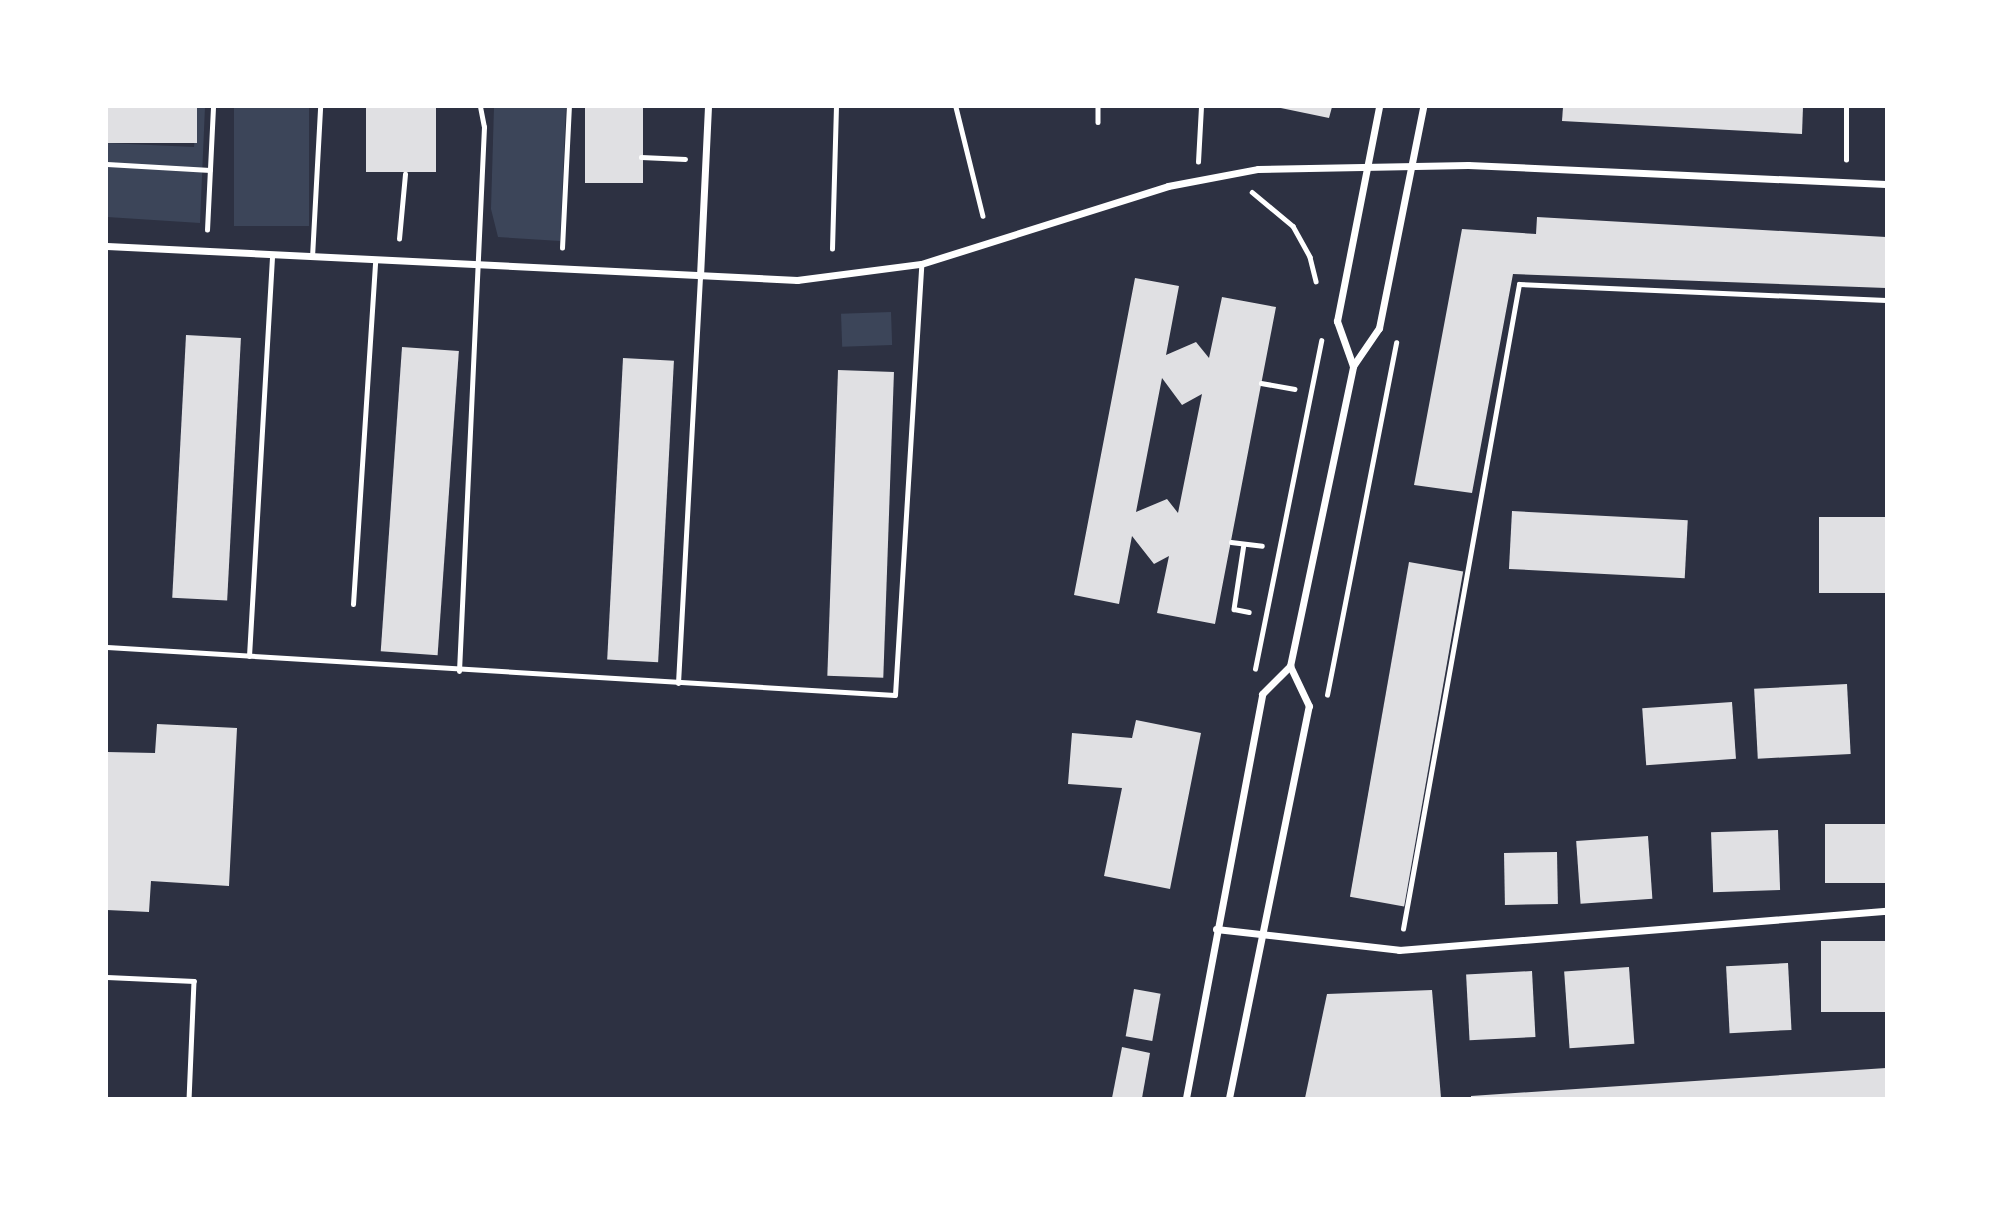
<!DOCTYPE html>
<html>
<head>
<meta charset="utf-8">
<style>
	body { margin:0 }
	#map { position:relative; width:1993px; height:1205px; overflow:hidden; background:#2d3142; font-family:"Nunito Sans",sans-serif }
	div>[style] { position:absolute }
	[style*='--x'] { left:calc(var(--x)*1px); top:calc(var(--y)*1px); width:calc(var(--w)*1px); rotate:calc(var(--a)*1deg) }
	.green>* { inset:0; background:#3c4559; transform-origin:0 0 }
	.building>* { inset:0; background:#e0e0e3; transform-origin:0 0 }
	.path>* { height:4.5px; margin:-2.25px; padding:0 2.25px; transform-origin:2.25px; border-radius:2.25px; background:#fff }
	.service>* { height:5px; margin:-2.5px; padding:0 2.5px; transform-origin:2.5px; border-radius:2.5px; background:#fff }
	.minor>* { height:7px; margin:-3.5px; padding:0 3.5px; transform-origin:3.5px; border-radius:3.5px; background:#fff }
	span { translate:-50% -50%; white-space:nowrap; text-align:center; line-height:1.15; -webkit-text-stroke:5px #fff; paint-order:stroke }
	.frame { position:absolute; inset:0; border:108px solid #fff; pointer-events:none }
</style>
</head>
<body>
<div id="map">
	<div class="green">
		<div style="clip-path:polygon(197px 107px,205px 107px,200px 223px,107px 217px,107px 143px,194px 147px)"></div>
		<div style="left:234px;top:107px;width:75px;height:119px"></div>
		<div style="clip-path:polygon(494px 107px,566px 107px,560px 241px,498px 237px,491px 209px)"></div>
		<div style="left:891px;top:312px;width:33px;height:50px;rotate:88deg"></div>
	</div>
	<div class="building">
		<div style="left:107px;top:107px;width:90px;height:36px"></div>
		<div style="left:366px;top:107px;width:70px;height:65px"></div>
		<div style="left:585px;top:107px;width:58px;height:76px"></div>
		<div style="clip-path:polygon(1276px 107px,1332px 107px,1329px 118px)"></div>
		<div style="clip-path:polygon(1563px 107px,1803px 107px,1802px 134px,1562px 121px)"></div>
		<div style="clip-path:polygon(1537px 217px,1886px 237px,1886px 288px,1513px 274px,1472px 493px,1414px 485px,1462px 229px,1536px 234px)"></div>
		<div style="clip-path:polygon(evenodd,1135px 278px,1179px 286px,1166px 355px,1196px 342px,1209px 358px,1222px 297px,1276px 307px,1215px 624px,1157px 613px,1169px 556px,1154px 564px,1132px 536px,1119px 604px,1074px 595px,1135px 278px,1162px 378px,1182px 405px,1202px 394px,1178px 513px,1167px 499px,1136px 512px,1162px 378px)"></div>
		<div style="left:186px;top:335px;width:55px;height:263px;rotate:3deg"></div>
		<div style="left:402px;top:347px;width:57px;height:305px;rotate:4deg"></div>
		<div style="left:623px;top:358px;width:51px;height:302px;rotate:3deg"></div>
		<div style="left:838px;top:370px;width:56px;height:306px;rotate:2deg"></div>
		<div style="left:1512px;top:511px;width:176px;height:58px;rotate:3deg"></div>
		<div style="left:1819px;top:517px;width:67px;height:76px"></div>
		<div style="left:1409px;top:562px;width:55px;height:340px;rotate:10deg"></div>
		<div style="left:1847px;top:684px;width:70px;height:93px;rotate:87deg"></div>
		<div style="left:1732px;top:702px;width:57px;height:90px;rotate:86deg"></div>
		<div style="clip-path:polygon(1136px 720px,1201px 733px,1170px 889px,1104px 876px,1122px 788px,1068px 784px,1072px 733px,1132px 738px)"></div>
		<div style="clip-path:polygon(157px 724px,237px 728px,229px 886px,151px 881px,149px 912px,107px 910px,107px 752px,155px 753px)"></div>
		<div style="left:1886px;top:824px;width:59px;height:61px;rotate:90deg"></div>
		<div style="left:1778px;top:830px;width:60px;height:67px;rotate:88deg"></div>
		<div style="left:1648px;top:836px;width:63px;height:72px;rotate:86deg"></div>
		<div style="left:1557px;top:852px;width:52px;height:53px;rotate:89deg"></div>
		<div style="left:1886px;top:941px;width:71px;height:65px;rotate:90deg"></div>
		<div style="left:1788px;top:963px;width:67px;height:62px;rotate:87deg"></div>
		<div style="left:1629px;top:967px;width:77px;height:65px;rotate:86deg"></div>
		<div style="left:1532px;top:971px;width:66px;height:66px;rotate:87deg"></div>
		<div style="left:1134px;top:989px;width:27px;height:48px;rotate:10deg"></div>
		<div style="clip-path:polygon(1432px 990px,1441px 1098px,1305px 1098px,1327px 994px)"></div>
		<div style="clip-path:polygon(1122px 1047px,1150px 1053px,1142px 1098px,1112px 1098px)"></div>
		<div style="clip-path:polygon(1886px 1068px,1886px 1098px,1471px 1098px,1471px 1096px)"></div>
	</div>
	<div class="path">
		<div style="--x:956;--y:107;--w:112;--a:76.1"></div>
		<div style="--x:1098;--y:107;--w:15;--a:90"></div>
		<div style="--x:641;--y:157;--w:44;--a:2.6"></div>
		<div style="--x:1846;--y:160;--w:53;--a:-90"></div>
		<div style="--x:1198;--y:162;--w:55;--a:-86.9"></div>
		<div style="--x:107;--y:164;--w:103;--a:3.3"></div>
		<div style="--x:1252;--y:192;--w:53;--a:39.7"></div>
		<div style="--x:1293;--y:226;--w:35;--a:61"></div>
		<div style="--x:1310;--y:257;--w:25;--a:76"></div>
		<div style="--x:207;--y:230;--w:123;--a:-87.2"></div>
		<div style="--x:399;--y:239;--w:65;--a:-84.7"></div>
		<div style="--x:562;--y:248;--w:141;--a:-87.2"></div>
		<div style="--x:832;--y:249;--w:142;--a:-88.4"></div>
		<div style="--x:1261;--y:383;--w:34;--a:10"></div>
		<div style="--x:1231;--y:542;--w:31;--a:7"></div>
		<div style="--x:1244;--y:544;--w:66;--a:98.7"></div>
		<div style="--x:1234;--y:609;--w:15;--a:11"></div>
		<div style="--x:1255;--y:669;--w:335;--a:-78.6"></div>
		<div style="--x:1327;--y:695;--w:359;--a:-78.9"></div>
		<div style="--x:1403;--y:929;--w:655;--a:-79.8"></div>
		<div style="--x:1519;--y:284;--w:367;--a:2.5"></div>
		<div style="--x:107;--y:977;--w:87;--a:2.6"></div>
		<div style="--x:194;--y:981;--w:117;--a:92.4"></div>
	</div>
	<div class="service">
		<div style="--x:312;--y:257;--w:150;--a:-86.9"></div>
		<div style="--x:353;--y:604;--w:345;--a:-86.3"></div>
		<div style="--x:107;--y:647;--w:789;--a:3.49"></div>
		<div style="--x:895;--y:695;--w:432;--a:-86.5"></div>
		<div style="--x:249;--y:656;--w:402;--a:-86.7"></div>
		<div style="--x:459;--y:671;--w:545;--a:-87.37"></div>
		<div style="--x:484;--y:127;--w:20;--a:-101"></div>
		<div style="--x:678;--y:683;--w:408;--a:-86.9"></div>
	</div>
	<div class="minor">
		<div style="--x:107;--y:246;--w:691;--a:2.82"></div>
		<div style="--x:797;--y:280;--w:125;--a:-7.4"></div>
		<div style="--x:921;--y:264;--w:259;--a:-17.5"></div>
		<div style="--x:1168;--y:186;--w:92;--a:-10.7"></div>
		<div style="--x:1258;--y:169;--w:210;--a:-1.1"></div>
		<div style="--x:1468;--y:165;--w:418;--a:2.6"></div>
		<div style="--x:700;--y:276;--w:169;--a:-87.3"></div>
		<div style="--x:1353;--y:366;--w:48;--a:-109.6"></div>
		<div style="--x:1337;--y:321;--w:218;--a:-78.9"></div>
		<div style="--x:1216;--y:929;--w:184;--a:6.5"></div>
		<div style="--x:1399;--y:950;--w:489;--a:-4.6"></div>
		<div style="--x:1186;--y:1098;--w:411;--a:-79.3"></div>
		<div style="--x:1262;--y:694;--w:40;--a:-45"></div>
		<div style="--x:1290;--y:666;--w:307;--a:-78.1"></div>
		<div style="--x:1353;--y:366;--w:46;--a:-55.6"></div>
		<div style="--x:1379;--y:328;--w:225;--a:-78.7"></div>
		<div style="--x:1229;--y:1098;--w:400;--a:-78.5"></div>
		<div style="--x:1309;--y:706;--w:44;--a:-115.4"></div>
	</div>
	<div class="frame"></div>
</div>
</body>
</html>
